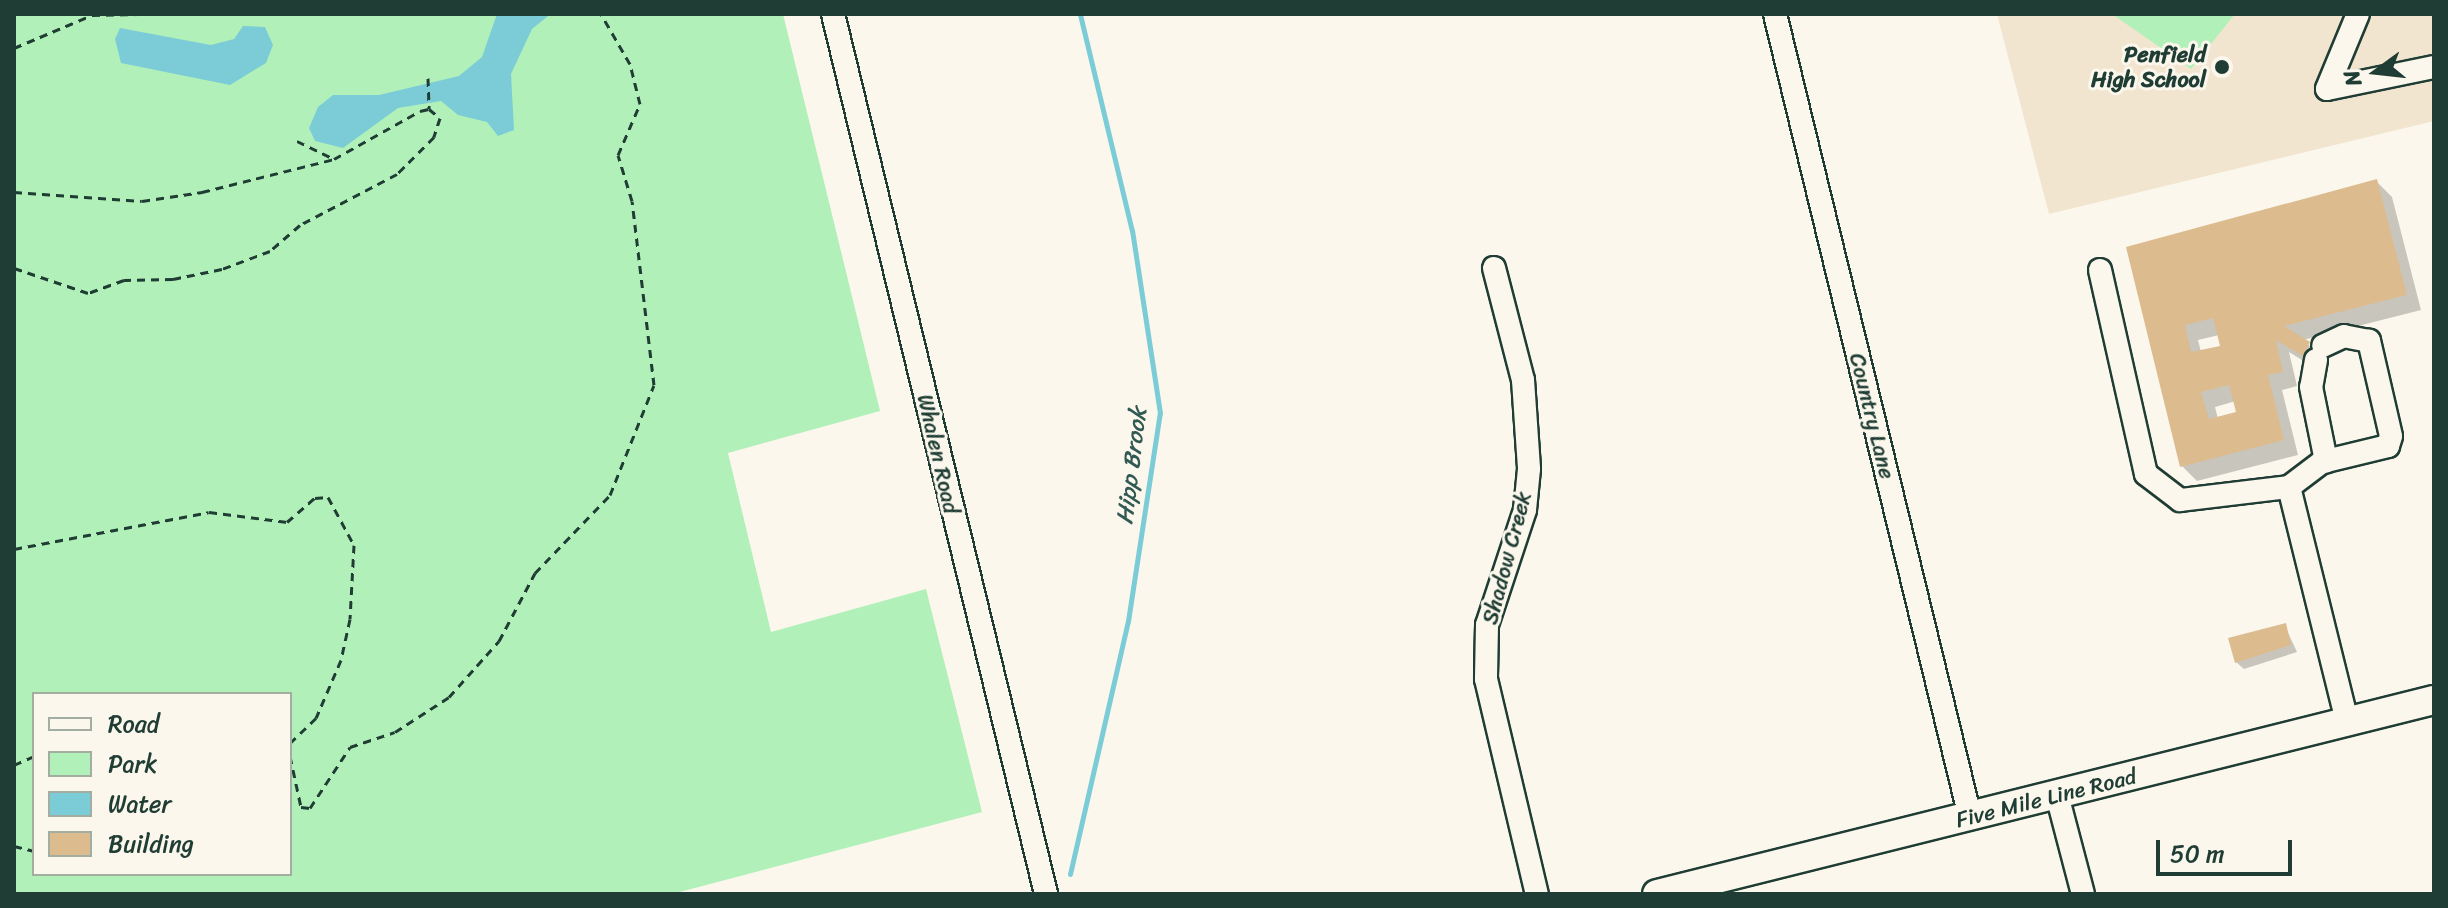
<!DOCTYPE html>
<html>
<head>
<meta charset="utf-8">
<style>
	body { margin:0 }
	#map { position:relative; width:2448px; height:908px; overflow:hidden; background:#fbf7ec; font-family:Sriracha,sans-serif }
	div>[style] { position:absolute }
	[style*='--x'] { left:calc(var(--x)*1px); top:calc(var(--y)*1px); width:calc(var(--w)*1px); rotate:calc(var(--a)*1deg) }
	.built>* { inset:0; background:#f2e5d0 }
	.green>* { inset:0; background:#b1f0b8 }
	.water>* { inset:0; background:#7cccd7 }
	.shadow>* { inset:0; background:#0003 }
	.stream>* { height:5px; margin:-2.5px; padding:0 2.5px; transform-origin:2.5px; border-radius:2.5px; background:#7cccd7 }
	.building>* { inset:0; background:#dcbc8f }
	.path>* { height:3px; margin-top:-1.5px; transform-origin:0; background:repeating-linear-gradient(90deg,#1f3d34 0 8px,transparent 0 14px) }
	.roads { filter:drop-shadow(2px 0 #1f3d34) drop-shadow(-2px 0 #1f3d34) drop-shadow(0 2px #1f3d34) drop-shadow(0 -2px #1f3d34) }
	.minor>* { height:22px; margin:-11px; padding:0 11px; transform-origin:11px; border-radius:11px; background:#fbf7ec }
	.major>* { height:28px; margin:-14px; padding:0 14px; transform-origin:14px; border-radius:14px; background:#fbf7ec }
	.dots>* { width:22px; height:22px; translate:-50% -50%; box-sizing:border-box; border:4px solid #fbf7ec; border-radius:50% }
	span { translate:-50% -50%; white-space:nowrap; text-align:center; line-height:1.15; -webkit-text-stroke:6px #fbf7ec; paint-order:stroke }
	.poi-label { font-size:22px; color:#1f3d34; font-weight:700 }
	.right { translate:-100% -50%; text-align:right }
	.street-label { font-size:22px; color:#1f3d34 }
	.water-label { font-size:24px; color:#325a55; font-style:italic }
	.frame { position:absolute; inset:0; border:16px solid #1f3d34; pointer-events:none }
	.legend { position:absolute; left:32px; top:692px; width:260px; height:184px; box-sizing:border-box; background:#fbf7ec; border:2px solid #a3ada2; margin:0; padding:10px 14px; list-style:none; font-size:24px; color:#1f3d34 }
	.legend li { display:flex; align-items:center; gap:16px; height:40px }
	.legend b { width:40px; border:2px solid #a3ada2 }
	.north { position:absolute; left:2336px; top:32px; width:80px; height:80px; -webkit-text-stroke:6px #fbf7ec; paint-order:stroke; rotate:255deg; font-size:22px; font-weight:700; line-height:32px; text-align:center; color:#1f3d34 }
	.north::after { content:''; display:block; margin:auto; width:28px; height:36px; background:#1f3d34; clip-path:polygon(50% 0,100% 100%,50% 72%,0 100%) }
	.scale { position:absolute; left:2156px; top:840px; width:136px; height:36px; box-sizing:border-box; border:4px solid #1f3d34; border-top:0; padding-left:10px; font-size:24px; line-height:28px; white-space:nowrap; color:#1f3d34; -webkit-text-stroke:6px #fbf7ec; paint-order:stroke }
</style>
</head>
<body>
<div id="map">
	<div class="built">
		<div style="clip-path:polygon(1997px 14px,2434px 14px,2434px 121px,2049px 214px)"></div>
	</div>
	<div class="green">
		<div style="clip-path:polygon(evenodd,14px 14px,783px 14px,880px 411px,728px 453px,771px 632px,926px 589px,982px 812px,672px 894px,14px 894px,14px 14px,34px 694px,290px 694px,290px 874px,34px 874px,34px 694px)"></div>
		<div style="clip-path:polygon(2112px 14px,2235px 14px,2191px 69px)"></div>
	</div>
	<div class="water">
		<div style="clip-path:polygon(497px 14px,571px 14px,548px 16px,532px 29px,511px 74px,514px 130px,498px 136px,487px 122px,458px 115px,441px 101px,398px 108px,343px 148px,315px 141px,309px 128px,318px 107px,333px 95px,379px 95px,459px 76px,482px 57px)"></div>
		<div style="clip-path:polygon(243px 26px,265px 27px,273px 45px,266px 63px,230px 85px,121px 63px,115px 39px,120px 28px,211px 45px,234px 39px)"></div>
	</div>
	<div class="shadow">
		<div style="clip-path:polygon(evenodd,2377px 182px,2392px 197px,2421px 310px,2303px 340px,2324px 359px,2318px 370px,2289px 352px,2297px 386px,2282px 390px,2298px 455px,2197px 481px,2182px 466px,2128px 249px,2377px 182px,2219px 335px,2222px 347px,2201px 352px,2198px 340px,2219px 335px,2377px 182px,2236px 401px,2239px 413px,2218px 419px,2215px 407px,2236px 401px)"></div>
		<div style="clip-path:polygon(2285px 626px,2297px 652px,2244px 669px,2236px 662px)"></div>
	</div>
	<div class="stream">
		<div style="--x:1070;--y:874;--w:260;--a:-77.1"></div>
		<div style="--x:1128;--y:621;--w:210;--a:-81.3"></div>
		<div style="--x:1160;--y:413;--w:184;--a:-98.7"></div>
		<div style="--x:1132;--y:231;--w:223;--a:-103.5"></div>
	</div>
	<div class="building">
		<div style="clip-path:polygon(evenodd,2377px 179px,2407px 295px,2284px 326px,2310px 342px,2303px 356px,2276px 340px,2283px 372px,2268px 375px,2284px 440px,2180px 467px,2126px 247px,2377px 179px,2213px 318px,2220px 346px,2191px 352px,2185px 325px,2213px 318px,2377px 179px,2229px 385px,2236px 412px,2209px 419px,2201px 392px,2229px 385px)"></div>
		<div style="clip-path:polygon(2286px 623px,2291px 645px,2235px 663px,2228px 638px)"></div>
	</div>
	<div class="path">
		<div style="--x:14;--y:48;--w:85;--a:-22.9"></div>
		<div style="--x:92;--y:15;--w:47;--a:-1.2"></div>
		<div style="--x:428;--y:78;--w:31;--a:88"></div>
		<div style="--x:297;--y:141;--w:41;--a:25.9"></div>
		<div style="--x:14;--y:192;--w:128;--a:4"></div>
		<div style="--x:142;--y:201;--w:61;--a:-8.5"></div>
		<div style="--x:202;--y:192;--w:136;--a:-14"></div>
		<div style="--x:334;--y:159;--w:98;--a:-29.2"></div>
		<div style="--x:420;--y:111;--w:9;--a:-13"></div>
		<div style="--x:429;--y:109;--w:14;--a:39"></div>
		<div style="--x:440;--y:118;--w:20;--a:108"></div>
		<div style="--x:434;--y:137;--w:52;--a:135"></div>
		<div style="--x:397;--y:174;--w:110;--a:152.3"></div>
		<div style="--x:300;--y:225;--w:40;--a:139"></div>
		<div style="--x:270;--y:251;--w:51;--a:159.4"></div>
		<div style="--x:222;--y:269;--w:50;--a:168.5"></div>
		<div style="--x:173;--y:279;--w:49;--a:178.8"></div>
		<div style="--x:124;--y:280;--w:38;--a:160"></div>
		<div style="--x:88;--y:293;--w:78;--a:-161.3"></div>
		<div style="--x:14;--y:549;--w:198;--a:-10.7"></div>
		<div style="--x:209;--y:512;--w:79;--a:7.3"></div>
		<div style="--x:287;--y:522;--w:37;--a:-41"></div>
		<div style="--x:315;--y:498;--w:13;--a:-4"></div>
		<div style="--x:328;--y:497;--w:55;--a:61.6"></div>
		<div style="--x:354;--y:545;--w:74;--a:93.1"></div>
		<div style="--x:350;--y:619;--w:42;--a:102.4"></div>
		<div style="--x:341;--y:660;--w:63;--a:113.3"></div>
		<div style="--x:316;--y:718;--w:36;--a:136"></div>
		<div style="--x:290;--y:756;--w:52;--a:77.8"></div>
		<div style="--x:301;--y:807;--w:9;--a:6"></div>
		<div style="--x:310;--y:808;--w:73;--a:-56.7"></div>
		<div style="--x:350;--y:747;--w:47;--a:-18.4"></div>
		<div style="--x:395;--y:732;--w:64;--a:-32.9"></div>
		<div style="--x:449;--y:697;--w:75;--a:-48.2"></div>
		<div style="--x:499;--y:641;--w:77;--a:-62.1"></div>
		<div style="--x:535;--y:573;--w:108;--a:-46.1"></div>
		<div style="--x:610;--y:495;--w:118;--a:-68.2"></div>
		<div style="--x:654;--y:385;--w:185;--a:-96.8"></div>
		<div style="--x:632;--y:201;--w:48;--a:-106.9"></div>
		<div style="--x:618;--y:155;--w:56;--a:-66.7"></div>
		<div style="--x:640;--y:104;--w:41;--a:-104"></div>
		<div style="--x:630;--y:64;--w:58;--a:-120.1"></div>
		<div style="--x:14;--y:765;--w:22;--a:-24"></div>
		<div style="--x:14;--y:846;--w:21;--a:14"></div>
	</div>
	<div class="roads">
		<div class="minor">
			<div style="--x:833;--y:14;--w:905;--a:76.39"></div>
			<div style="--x:1775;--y:14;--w:826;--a:76.35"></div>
			<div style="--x:2358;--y:14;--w:81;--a:112.5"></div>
			<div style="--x:2327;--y:89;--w:109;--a:-11.6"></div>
			<div style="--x:1494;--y:268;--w:116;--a:75.5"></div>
			<div style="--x:1523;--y:380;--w:89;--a:86.1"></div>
			<div style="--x:1529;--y:469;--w:41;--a:95.6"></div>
			<div style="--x:1525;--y:510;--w:121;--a:108.3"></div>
			<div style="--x:1487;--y:625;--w:54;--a:91.1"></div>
			<div style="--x:1486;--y:679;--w:221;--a:76.7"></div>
			<div style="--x:2100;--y:270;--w:209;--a:77.3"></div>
			<div style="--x:2146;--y:474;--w:43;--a:37.4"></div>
			<div style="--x:2180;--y:500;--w:110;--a:-6.8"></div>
			<div style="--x:2289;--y:487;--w:241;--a:76.1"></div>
			<div style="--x:2316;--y:360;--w:27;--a:100"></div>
			<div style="--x:2311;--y:387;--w:76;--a:78.5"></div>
			<div style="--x:2289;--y:487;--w:41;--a:-37.1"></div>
			<div style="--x:2322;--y:462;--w:68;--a:-13.6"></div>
			<div style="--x:2388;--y:446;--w:10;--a:-73"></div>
			<div style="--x:2391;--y:436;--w:98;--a:-103"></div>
			<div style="--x:2369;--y:341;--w:25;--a:-169"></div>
			<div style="--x:2344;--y:336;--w:23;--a:155"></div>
			<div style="--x:2057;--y:795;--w:102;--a:75.3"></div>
		</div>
		<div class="major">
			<div style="--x:1657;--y:894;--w:801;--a:-14.02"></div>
		</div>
	</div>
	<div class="dots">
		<div style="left:2222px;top:67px;background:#1f3d34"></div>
	</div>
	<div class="poi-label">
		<span class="right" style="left:2206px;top:67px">Penfield<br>High School</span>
	</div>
	<div class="street-label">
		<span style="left:1872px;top:416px;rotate:76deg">Country Lane</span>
		<span style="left:938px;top:454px;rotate:77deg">Whalen Road</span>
		<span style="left:1507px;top:558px;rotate:-75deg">Shadow Creek</span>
		<span style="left:2046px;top:798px;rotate:-14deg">Five Mile Line Road</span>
	</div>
	<div class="water-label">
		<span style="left:1132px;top:466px;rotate:-83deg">Hipp Brook</span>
	</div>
	<div class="frame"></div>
	<ul class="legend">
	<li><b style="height:10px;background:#fbf7ec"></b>Road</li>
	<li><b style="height:22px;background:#b1f0b8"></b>Park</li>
	<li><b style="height:22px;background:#7cccd7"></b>Water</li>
	<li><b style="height:22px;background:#dcbc8f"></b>Building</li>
	</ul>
	<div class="north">N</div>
	<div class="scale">50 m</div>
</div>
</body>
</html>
